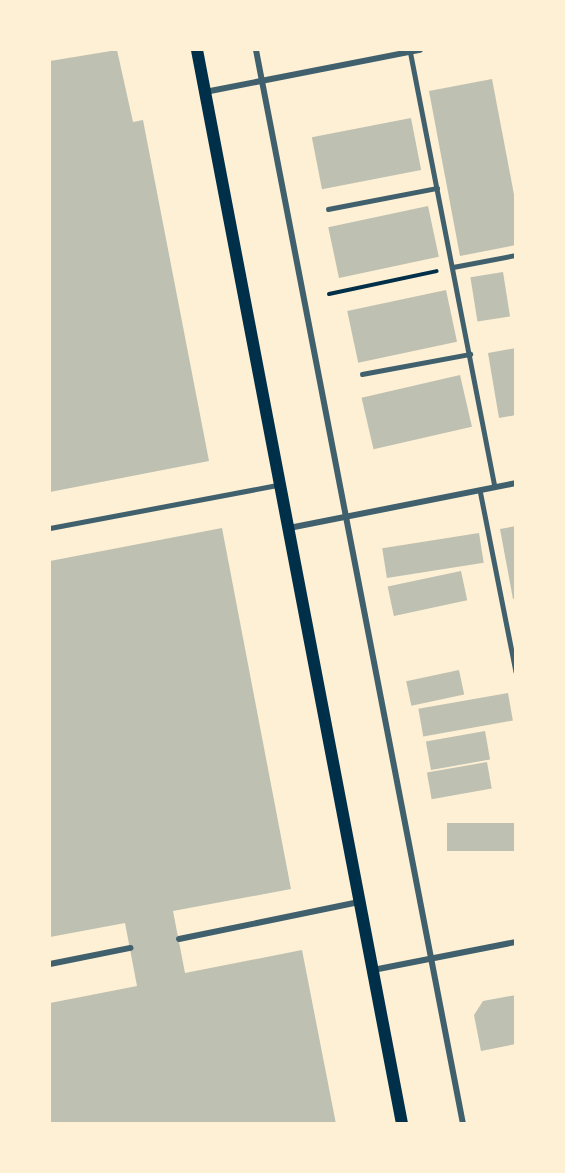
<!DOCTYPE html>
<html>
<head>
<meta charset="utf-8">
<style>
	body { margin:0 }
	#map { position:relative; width:565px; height:1173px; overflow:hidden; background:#fdf0d5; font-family:"Sofia Sans Condensed",sans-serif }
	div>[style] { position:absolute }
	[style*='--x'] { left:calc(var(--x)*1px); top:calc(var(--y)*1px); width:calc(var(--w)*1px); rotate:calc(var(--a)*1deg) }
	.building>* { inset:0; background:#bec0b2; transform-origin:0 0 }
	.path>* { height:4px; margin:-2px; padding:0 2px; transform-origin:2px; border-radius:2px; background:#003049 }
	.service>* { height:4.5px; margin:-2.25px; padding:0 2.25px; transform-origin:2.25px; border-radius:2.25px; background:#3f606c }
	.minor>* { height:6px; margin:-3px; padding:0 3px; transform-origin:3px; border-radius:3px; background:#3f606c }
	.secondary>* { height:12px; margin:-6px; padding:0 6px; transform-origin:6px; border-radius:6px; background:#003049 }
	span { translate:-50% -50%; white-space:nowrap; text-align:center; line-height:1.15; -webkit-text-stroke:4.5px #fdf0d5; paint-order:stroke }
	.frame { position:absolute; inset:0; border:51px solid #fdf0d5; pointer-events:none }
</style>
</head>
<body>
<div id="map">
	<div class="building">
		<div style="clip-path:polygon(117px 50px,133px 122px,143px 120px,209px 461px,50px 492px,50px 61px)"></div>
		<div style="clip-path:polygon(492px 79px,516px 205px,516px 245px,460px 256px,429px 91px)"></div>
		<div style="left:411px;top:118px;width:53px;height:101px;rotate:79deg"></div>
		<div style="left:428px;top:206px;width:52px;height:102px;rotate:78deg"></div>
		<div style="left:503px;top:272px;width:45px;height:33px;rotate:81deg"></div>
		<div style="left:446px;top:290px;width:53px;height:101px;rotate:78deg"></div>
		<div style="clip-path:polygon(516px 348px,516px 415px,499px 418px,488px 353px)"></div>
		<div style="left:460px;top:375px;width:53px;height:101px;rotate:77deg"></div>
		<div style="clip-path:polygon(516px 526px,516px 598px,513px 599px,500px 529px)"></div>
		<div style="clip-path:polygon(222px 528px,291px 889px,173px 911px,185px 973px,302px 950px,336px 1124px,50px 1124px,50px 1003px,137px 986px,125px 923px,50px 937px,50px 561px)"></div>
		<div style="left:479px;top:533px;width:30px;height:98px;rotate:81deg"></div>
		<div style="left:461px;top:571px;width:30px;height:75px;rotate:78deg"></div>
		<div style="left:459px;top:670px;width:25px;height:54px;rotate:78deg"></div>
		<div style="left:508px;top:693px;width:28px;height:91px;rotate:80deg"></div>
		<div style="left:485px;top:731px;width:29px;height:60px;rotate:80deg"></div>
		<div style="left:487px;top:762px;width:27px;height:61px;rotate:80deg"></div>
		<div style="left:516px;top:823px;width:28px;height:69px;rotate:90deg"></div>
		<div style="clip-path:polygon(516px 995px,516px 1044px,481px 1051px,474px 1015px,483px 1001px)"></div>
	</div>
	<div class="path">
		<div style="--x:329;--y:294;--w:110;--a:-12"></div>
	</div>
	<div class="service">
		<div style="--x:410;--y:50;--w:445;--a:79"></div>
		<div style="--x:328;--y:209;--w:111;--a:-10.9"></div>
		<div style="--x:453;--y:267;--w:64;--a:-10.8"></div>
		<div style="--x:362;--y:374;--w:110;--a:-10.5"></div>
		<div style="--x:480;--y:490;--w:185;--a:78.8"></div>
		<div style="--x:50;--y:528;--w:232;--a:-10.7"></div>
	</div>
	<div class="minor">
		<div style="--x:256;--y:50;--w:1094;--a:79.09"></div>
		<div style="--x:205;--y:92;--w:219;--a:-11.1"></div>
		<div style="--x:289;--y:528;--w:231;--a:-11.2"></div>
		<div style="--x:179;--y:939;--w:185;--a:-11.6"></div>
		<div style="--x:50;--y:964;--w:82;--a:-11.3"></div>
		<div style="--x:373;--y:970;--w:146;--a:-11.1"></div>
	</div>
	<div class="secondary">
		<div style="--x:197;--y:50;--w:1093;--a:79.19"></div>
	</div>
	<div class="frame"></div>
</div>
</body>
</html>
